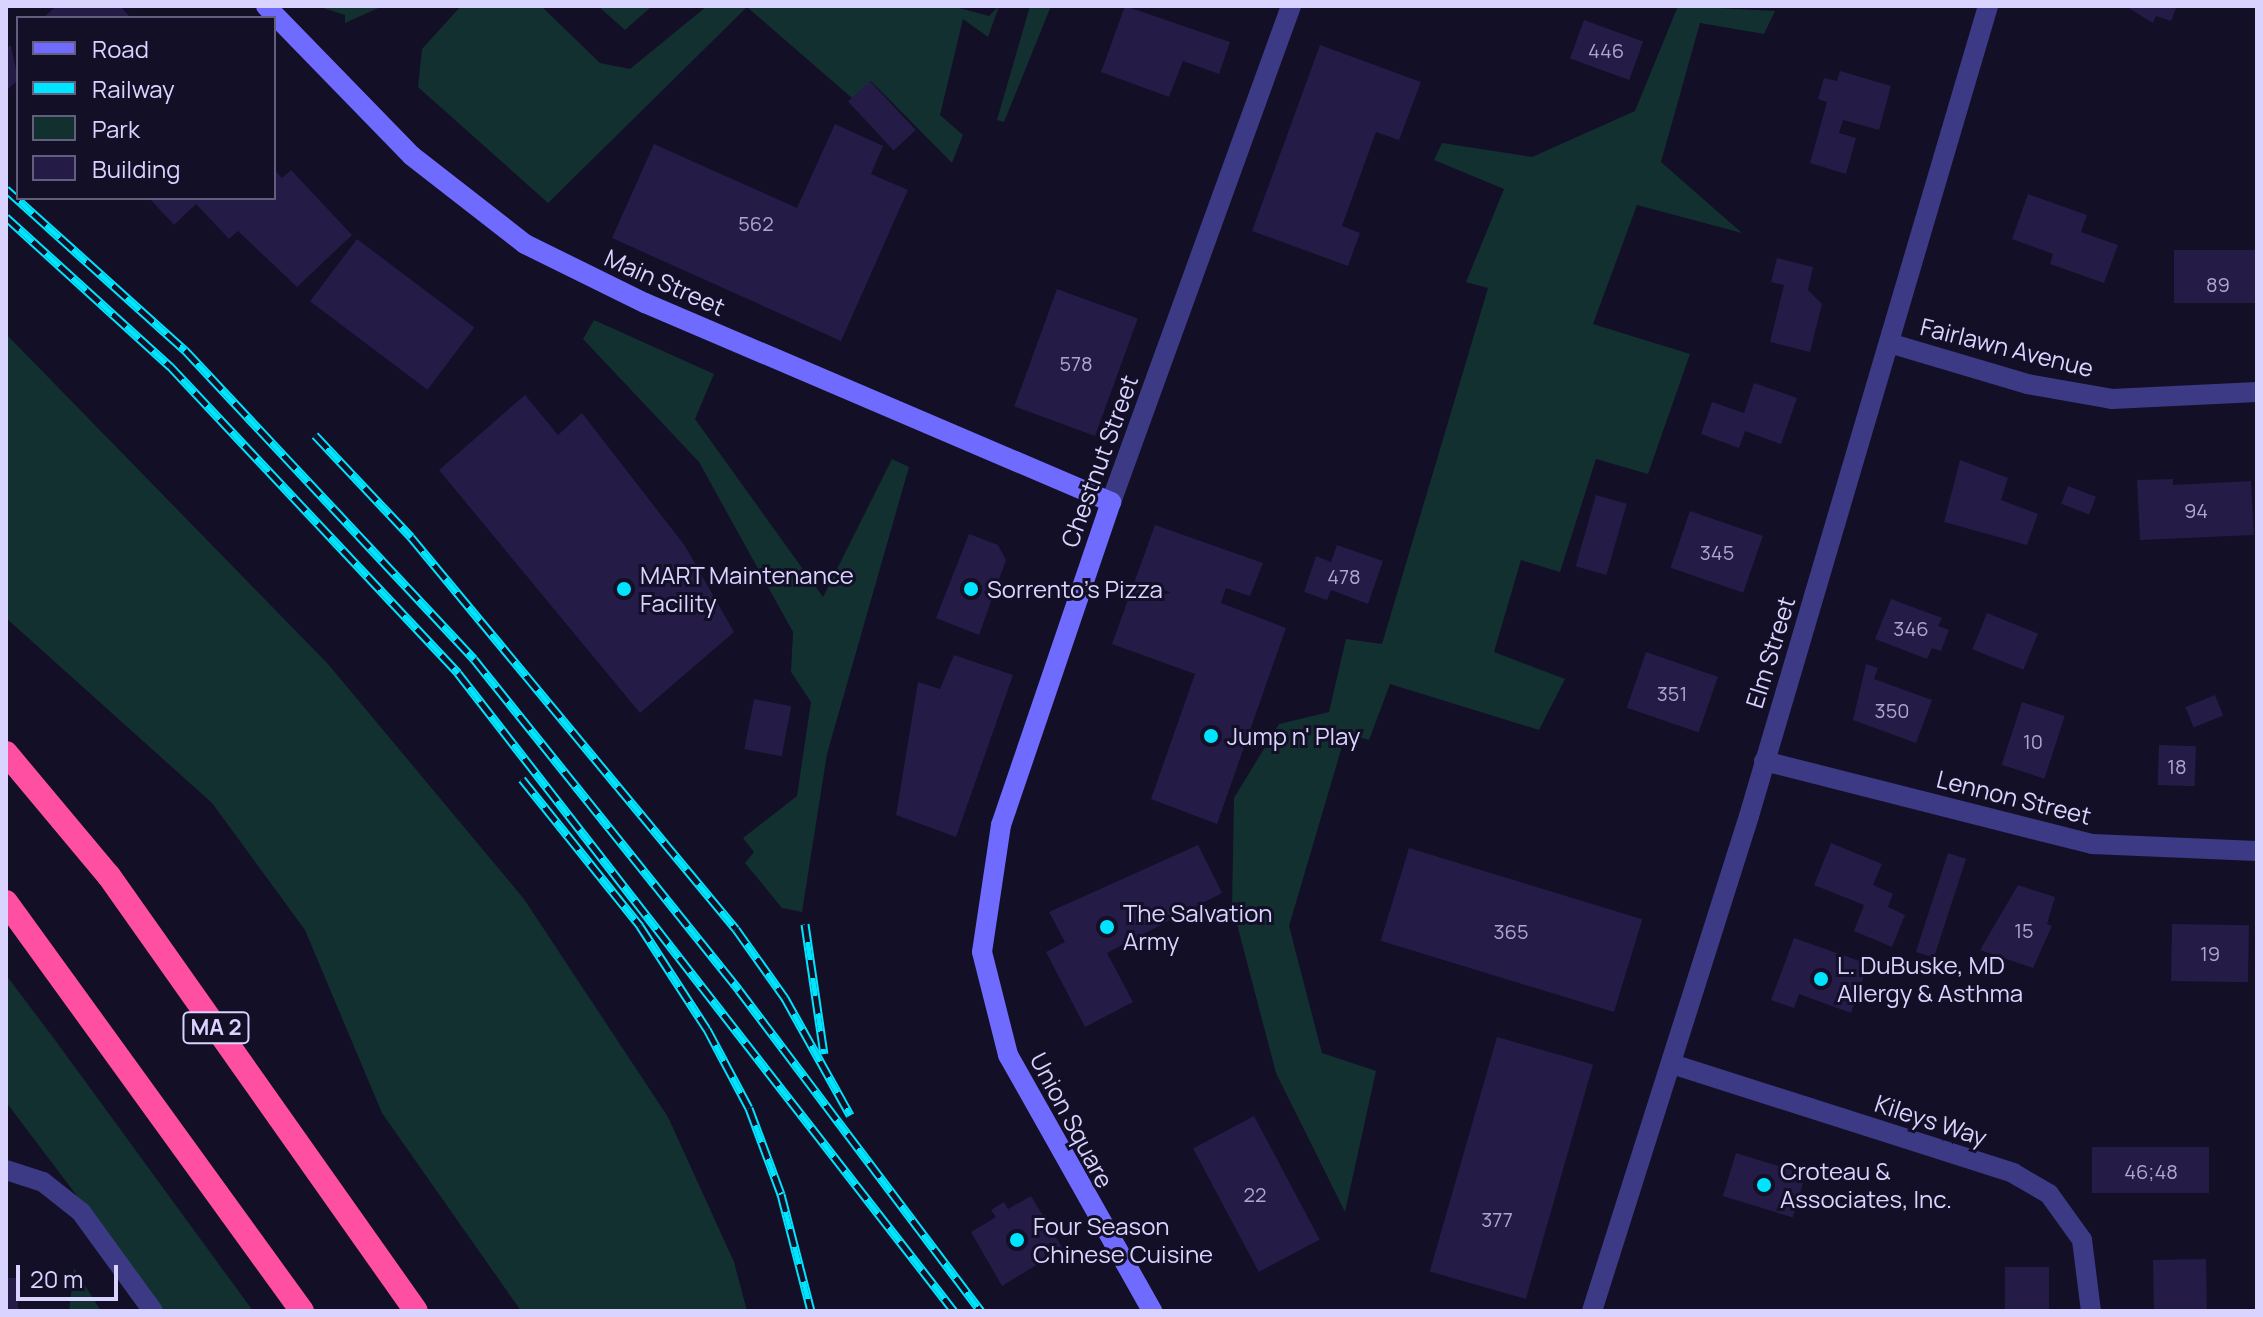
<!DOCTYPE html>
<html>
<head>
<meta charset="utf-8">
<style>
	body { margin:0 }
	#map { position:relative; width:2263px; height:1317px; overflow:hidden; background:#130f26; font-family:Manrope,sans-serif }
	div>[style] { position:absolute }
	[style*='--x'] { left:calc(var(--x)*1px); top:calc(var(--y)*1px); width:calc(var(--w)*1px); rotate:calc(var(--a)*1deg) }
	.green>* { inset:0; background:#12302f }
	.building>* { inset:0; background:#241b47; transform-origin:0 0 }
	.minor>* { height:20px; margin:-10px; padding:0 10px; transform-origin:10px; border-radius:10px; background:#3d3a85 }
	.tertiary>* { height:20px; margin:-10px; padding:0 10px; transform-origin:10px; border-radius:10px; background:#3d3a85 }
	.secondary>* { height:20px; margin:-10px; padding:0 10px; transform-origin:10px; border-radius:10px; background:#6f6bff }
	.motorway>* { height:24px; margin:-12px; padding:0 12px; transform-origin:12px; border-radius:12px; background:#ff4fa3 }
	.rail>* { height:9px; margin-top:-4.5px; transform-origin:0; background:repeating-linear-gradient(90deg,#130f26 0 18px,#00e5ff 0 36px); box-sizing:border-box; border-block:2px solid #00e5ff }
	.dots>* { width:22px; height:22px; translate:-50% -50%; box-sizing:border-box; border:4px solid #130f26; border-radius:50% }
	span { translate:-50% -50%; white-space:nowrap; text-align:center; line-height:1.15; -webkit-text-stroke:6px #130f26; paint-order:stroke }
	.number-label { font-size:20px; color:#aca6d1 }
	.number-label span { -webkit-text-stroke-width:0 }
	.shield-label span { padding:2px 6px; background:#130f26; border:2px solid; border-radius:6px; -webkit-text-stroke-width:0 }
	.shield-label { font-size:22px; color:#d9d4ff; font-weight:700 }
	.street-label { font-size:24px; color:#d9d4ff }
	.poi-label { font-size:24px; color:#d9d4ff }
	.left { translate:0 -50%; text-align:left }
	.frame { position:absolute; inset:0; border:8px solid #d9d4ff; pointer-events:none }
	.legend { position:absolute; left:16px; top:16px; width:260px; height:184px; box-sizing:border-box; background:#130f26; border:2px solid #625e7d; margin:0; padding:10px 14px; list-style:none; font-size:24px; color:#d9d4ff }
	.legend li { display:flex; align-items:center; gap:16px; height:40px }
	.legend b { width:40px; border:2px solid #625e7d }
	.scale { position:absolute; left:16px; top:1265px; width:102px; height:36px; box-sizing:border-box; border:4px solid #d9d4ff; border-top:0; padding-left:10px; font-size:24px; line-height:28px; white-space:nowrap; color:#d9d4ff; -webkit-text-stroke:6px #130f26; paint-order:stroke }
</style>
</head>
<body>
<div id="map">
	<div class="green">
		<div style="clip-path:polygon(317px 6px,383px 6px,345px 23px,345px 15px)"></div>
		<div style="clip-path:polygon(461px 6px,541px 6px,600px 63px,630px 69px,707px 6px,952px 6px,989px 16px,999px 6px,988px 37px,963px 19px,940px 115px,963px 135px,952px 163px,871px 81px,852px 98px,747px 7px,548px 203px,418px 87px,422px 49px)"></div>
		<div style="clip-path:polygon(598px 6px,652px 6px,625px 30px)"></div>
		<div style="clip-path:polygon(1030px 6px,1051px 6px,1004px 122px,997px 120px)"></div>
		<div style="clip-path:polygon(1678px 6px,1775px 11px,1764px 34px,1700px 23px,1661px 162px,1742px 233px,1637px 205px,1593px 324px,1690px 354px,1648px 474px,1596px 459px,1560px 572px,1521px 560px,1494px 652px,1565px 679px,1539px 730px,1390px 684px,1369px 740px,1346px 733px,1289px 926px,1322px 1053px,1376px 1071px,1345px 1212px,1276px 1073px,1232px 905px,1234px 798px,1279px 724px,1329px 712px,1346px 639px,1382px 644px,1488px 288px,1466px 282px,1504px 189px,1434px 160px,1442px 143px,1532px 157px,1635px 111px)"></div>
		<div style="clip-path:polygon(594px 320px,714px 374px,695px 419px,823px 597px,892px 459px,909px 467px,827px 754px,802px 912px,782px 908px,745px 863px,754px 852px,743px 838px,797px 796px,811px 702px,791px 672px,793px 632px,699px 462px,583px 339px)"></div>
		<div style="clip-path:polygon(6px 334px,328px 664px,524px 899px,668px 1117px,734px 1262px,747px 1311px,521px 1311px,382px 1113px,305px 930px,212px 803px,6px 618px)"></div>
		<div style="clip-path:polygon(6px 975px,55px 1040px,253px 1311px,164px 1311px,6px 1102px)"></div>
		<div style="clip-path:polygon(74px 1268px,101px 1311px,69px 1311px)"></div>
	</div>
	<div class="building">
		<div style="clip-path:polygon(56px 6px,120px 6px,131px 18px,43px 18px)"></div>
		<div style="clip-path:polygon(1125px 6px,1230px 42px,1219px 74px,1183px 61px,1169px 97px,1101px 72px)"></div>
		<div style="clip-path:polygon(2125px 6px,2177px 6px,2171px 21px,2156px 16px,2153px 23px)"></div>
		<div style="left:1584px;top:20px;width:63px;height:41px;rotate:20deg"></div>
		<div style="clip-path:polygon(11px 45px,18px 80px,6px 91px,6px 49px)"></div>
		<div style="clip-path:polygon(1320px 45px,1421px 82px,1399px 140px,1376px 132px,1342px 226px,1360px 233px,1348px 266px,1252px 231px)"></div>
		<div style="clip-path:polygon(1840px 71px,1891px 86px,1879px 130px,1843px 120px,1839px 133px,1856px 138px,1846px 174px,1810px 163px,1827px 102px,1818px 99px,1824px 78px,1837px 81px)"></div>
		<div style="left:870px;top:81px;width:67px;height:30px;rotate:47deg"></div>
		<div style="clip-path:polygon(835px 124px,883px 146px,871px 174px,908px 190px,841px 341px,612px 238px,654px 144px,797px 208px)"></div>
		<div style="clip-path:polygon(274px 170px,282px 178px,291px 170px,352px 235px,297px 287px,238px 231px,229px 239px,196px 204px,174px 225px,149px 198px,274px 198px)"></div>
		<div style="clip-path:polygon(2028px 194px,2087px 215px,2081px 232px,2118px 245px,2104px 283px,2050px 264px,2053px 254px,2012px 239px)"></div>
		<div style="left:357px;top:239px;width:147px;height:78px;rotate:37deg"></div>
		<div style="left:2257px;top:250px;width:53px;height:83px;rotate:90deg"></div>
		<div style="clip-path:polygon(1777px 258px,1813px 267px,1808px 290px,1822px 304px,1810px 352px,1770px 342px,1784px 285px,1771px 282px)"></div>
		<div style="left:1057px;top:289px;width:86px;height:125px;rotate:20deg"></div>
		<div style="clip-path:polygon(1754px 383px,1797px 398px,1781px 444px,1745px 431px,1739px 448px,1701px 434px,1712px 402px,1744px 413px)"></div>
		<div style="clip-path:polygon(525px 395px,558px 435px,582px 413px,685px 546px,734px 632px,640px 713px,439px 470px)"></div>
		<div style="clip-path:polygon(1960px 460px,2008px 478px,2001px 500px,2038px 514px,2027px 545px,1944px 522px)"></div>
		<div style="clip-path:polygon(2173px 479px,2173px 485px,2251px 481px,2254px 535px,2140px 540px,2137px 480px)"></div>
		<div style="left:2068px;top:486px;width:30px;height:19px;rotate:21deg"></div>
		<div style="left:1596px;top:495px;width:32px;height:74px;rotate:16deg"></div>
		<div style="left:1690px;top:511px;width:77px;height:60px;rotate:19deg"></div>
		<div style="clip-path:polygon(1155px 525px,1263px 563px,1250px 596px,1226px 588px,1221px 603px,1286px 628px,1217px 824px,1151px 799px,1195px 674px,1112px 644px)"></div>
		<div style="clip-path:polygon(969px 534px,998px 545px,1006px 560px,979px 635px,936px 618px)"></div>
		<div style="clip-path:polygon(1337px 545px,1383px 561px,1368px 604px,1331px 590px,1327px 600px,1304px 592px,1316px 556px,1331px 562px)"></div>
		<div style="clip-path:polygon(1891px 599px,1942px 618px,1938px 626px,1949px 630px,1941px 651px,1932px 648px,1927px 659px,1875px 639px)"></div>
		<div style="left:1987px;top:613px;width:55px;height:39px;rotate:22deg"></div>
		<div style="left:1646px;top:652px;width:76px;height:59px;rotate:19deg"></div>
		<div style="clip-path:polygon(954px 655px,1013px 675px,956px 837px,896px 815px,918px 682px,940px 689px)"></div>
		<div style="clip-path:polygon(1866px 664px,1878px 668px,1874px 679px,1932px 700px,1916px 743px,1853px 720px)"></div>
		<div style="left:2215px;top:695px;width:22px;height:32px;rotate:68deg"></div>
		<div style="left:754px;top:699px;width:38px;height:51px;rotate:11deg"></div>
		<div style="left:2022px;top:702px;width:45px;height:66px;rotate:18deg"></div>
		<div style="left:2159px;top:745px;width:37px;height:40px;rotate:2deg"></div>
		<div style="clip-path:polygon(1831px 843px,1882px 864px,1873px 885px,1893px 894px,1888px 907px,1905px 915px,1892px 947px,1854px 931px,1864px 905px,1814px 885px)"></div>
		<div style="clip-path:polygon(1198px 845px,1222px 893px,1107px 953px,1133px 1002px,1085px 1027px,1046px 952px,1065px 942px,1049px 912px)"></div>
		<div style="left:1409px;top:848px;width:244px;height:97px;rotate:17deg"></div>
		<div style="left:1948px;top:853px;width:19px;height:104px;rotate:18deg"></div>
		<div style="clip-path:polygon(2018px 885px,2055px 897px,2047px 924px,2052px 926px,2033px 968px,1980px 950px)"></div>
		<div style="left:2172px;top:924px;width:77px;height:57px;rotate:1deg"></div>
		<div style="clip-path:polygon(1794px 938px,1868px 964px,1851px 1013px,1799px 994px,1794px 1008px,1771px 1000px)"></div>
		<div style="left:1497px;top:1037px;width:100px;height:244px;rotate:16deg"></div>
		<div style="left:1254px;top:1116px;width:140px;height:69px;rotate:62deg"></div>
		<div style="left:2209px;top:1147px;width:46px;height:117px;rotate:90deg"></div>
		<div style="left:1736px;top:1153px;width:73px;height:45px;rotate:17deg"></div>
		<div style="clip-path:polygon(1031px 1196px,1063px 1249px,1002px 1286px,971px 1232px,996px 1217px,991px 1210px,1004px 1202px,1008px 1209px)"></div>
		<div style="left:2206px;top:1259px;width:52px;height:53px;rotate:89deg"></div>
		<div style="left:2005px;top:1267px;width:44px;height:44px"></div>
		<div style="left:6px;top:1278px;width:12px;height:33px"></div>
	</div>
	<div class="minor">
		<div style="--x:1889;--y:343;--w:144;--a:16.5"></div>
		<div style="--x:2027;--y:384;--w:86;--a:10"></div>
		<div style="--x:2112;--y:399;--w:145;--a:-2.8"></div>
		<div style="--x:1764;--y:761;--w:338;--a:14.2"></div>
		<div style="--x:2092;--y:844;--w:165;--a:2.4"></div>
		<div style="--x:1672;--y:1064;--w:358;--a:17.7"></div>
		<div style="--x:2013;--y:1173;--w:42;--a:30.3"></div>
		<div style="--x:2049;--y:1194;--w:57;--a:54.3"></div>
		<div style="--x:2082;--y:1240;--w:72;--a:82.8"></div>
		<div style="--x:6;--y:1170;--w:39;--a:18"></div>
		<div style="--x:43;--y:1182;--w:48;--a:38.3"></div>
		<div style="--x:81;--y:1212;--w:122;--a:54"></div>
	</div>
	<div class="tertiary">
		<div style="--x:1111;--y:502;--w:528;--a:-70.05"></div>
		<div style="--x:1592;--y:1311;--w:519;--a:-72.4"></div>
		<div style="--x:1749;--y:816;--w:845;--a:-73.56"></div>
	</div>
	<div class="secondary">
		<div style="--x:266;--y:6;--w:209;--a:45.8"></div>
		<div style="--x:412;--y:156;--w:143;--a:37.9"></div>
		<div style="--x:525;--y:244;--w:134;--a:26.2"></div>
		<div style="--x:645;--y:303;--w:507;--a:23.12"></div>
		<div style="--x:1111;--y:502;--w:341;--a:108.8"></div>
		<div style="--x:1001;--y:825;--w:128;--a:98.5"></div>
		<div style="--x:982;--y:952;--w:106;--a:75.8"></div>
		<div style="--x:1008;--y:1055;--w:294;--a:60.6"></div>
	</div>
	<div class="motorway">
		<div style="--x:6;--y:753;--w:160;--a:50.1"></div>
		<div style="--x:109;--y:876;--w:532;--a:54.79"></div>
		<div style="--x:6;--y:902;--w:505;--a:54.11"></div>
	</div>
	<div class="rail">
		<div style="--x:6;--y:189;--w:241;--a:42"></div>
		<div style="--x:185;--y:350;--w:423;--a:46.9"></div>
		<div style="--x:474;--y:659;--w:424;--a:51.3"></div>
		<div style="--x:739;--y:990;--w:402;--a:53"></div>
		<div style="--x:6;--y:217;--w:222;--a:42.3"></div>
		<div style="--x:170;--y:366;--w:421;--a:46.8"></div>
		<div style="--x:458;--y:673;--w:808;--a:52.14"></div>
		<div style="--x:315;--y:435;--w:140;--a:46.7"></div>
		<div style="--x:411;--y:537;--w:509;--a:50.34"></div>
		<div style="--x:736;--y:929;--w:85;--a:54.6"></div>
		<div style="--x:785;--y:998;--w:134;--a:60.9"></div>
		<div style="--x:522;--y:779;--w:189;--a:51.2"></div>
		<div style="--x:640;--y:926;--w:123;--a:57"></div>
		<div style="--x:707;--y:1029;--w:89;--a:62"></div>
		<div style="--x:749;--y:1108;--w:92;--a:69.6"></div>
		<div style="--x:781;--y:1194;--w:121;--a:75.6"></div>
		<div style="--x:805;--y:924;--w:131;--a:81.7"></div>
	</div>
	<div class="dots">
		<div style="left:624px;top:589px;background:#00e5ff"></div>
		<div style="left:971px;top:589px;background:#00e5ff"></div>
		<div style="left:1211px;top:736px;background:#00e5ff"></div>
		<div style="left:1107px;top:927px;background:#00e5ff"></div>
		<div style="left:1821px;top:979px;background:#00e5ff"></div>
		<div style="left:1764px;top:1185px;background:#00e5ff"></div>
		<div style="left:1017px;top:1240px;background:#00e5ff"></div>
	</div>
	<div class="number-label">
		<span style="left:1606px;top:50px">446</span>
		<span style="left:756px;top:223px">562</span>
		<span style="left:2218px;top:284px">89</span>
		<span style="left:1076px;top:363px">578</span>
		<span style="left:2196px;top:510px">94</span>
		<span style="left:1717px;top:552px">345</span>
		<span style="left:1344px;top:576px">478</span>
		<span style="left:1911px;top:628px">346</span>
		<span style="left:1672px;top:693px">351</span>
		<span style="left:1892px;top:710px">350</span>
		<span style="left:2033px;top:741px">10</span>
		<span style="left:2177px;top:766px">18</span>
		<span style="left:2024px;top:930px">15</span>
		<span style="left:1511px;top:931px">365</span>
		<span style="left:2210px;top:953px">19</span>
		<span style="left:2151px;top:1171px">46;48</span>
		<span style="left:1255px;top:1194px">22</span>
		<span style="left:1497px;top:1219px">377</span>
	</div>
	<div class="shield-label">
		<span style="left:216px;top:1028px">MA 2</span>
	</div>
	<div class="street-label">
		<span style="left:665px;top:282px;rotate:24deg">Main Street</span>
		<span style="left:2007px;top:347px;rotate:14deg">Fairlawn Avenue</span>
		<span style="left:1099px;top:461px;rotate:-70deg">Chestnut Street</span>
		<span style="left:1770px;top:652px;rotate:-73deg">Elm Street</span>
		<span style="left:2014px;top:797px;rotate:14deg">Lennon Street</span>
		<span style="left:1072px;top:1120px;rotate:62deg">Union Square</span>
		<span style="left:1931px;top:1120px;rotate:18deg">Kileys Way</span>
	</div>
	<div class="poi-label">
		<span class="left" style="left:640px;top:589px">MART Maintenance<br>Facility</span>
		<span class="left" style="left:987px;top:589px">Sorrento's Pizza</span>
		<span class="left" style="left:1227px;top:736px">Jump n' Play</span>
		<span class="left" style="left:1123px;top:927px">The Salvation<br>Army</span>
		<span class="left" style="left:1837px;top:979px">L. DuBuske, MD<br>Allergy &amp; Asthma</span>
		<span class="left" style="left:1780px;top:1185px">Croteau &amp;<br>Associates, Inc.</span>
		<span class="left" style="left:1033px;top:1240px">Four Season<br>Chinese Cuisine</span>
	</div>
	<div class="frame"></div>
	<ul class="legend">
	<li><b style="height:10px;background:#6f6bff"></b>Road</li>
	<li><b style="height:10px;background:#00e5ff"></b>Railway</li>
	<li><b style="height:22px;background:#12302f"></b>Park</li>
	<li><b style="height:22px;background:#241b47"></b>Building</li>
	</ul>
	<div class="scale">20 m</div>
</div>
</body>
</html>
